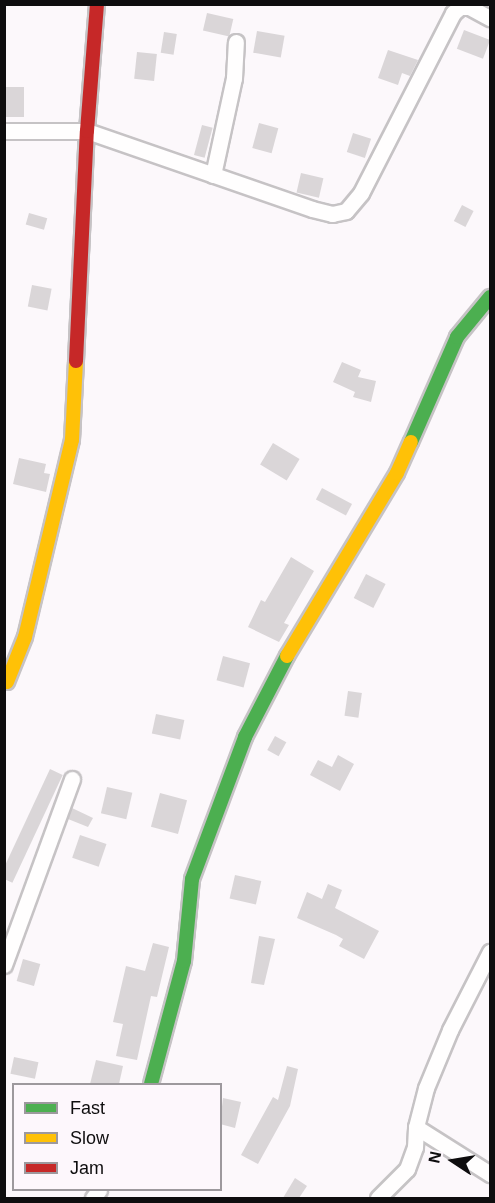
<!DOCTYPE html>
<html>
<head>
<meta charset="utf-8">
<style>
  body { margin:0 }
  #map { position:relative; width:495px; height:1203px; overflow:hidden; background:#fcf8fb; font-family:Helvetica,sans-serif }
  div>[style] { position:absolute }
  [style*='--x'] { left:calc(var(--x)*1px); top:calc(var(--y)*1px); width:calc(var(--w)*1px); rotate:calc(var(--a)*1deg) }
  .building>* { inset:0; background:#dad6d8; transform-origin:0 0 }
  .roads { filter:drop-shadow(2px 0 #c6c3c5) drop-shadow(-2px 0 #c6c3c5) drop-shadow(0 2px #c6c3c5) drop-shadow(0 -2px #c6c3c5) }
  .street>* { height:15px; margin:-7.5px; padding:0 7.5px; transform-origin:7.5px; border-radius:7.5px; background:#fffefe }
  .fast>* { height:14px; margin:-7px; padding:0 7px; transform-origin:7px; border-radius:7px; background:#4caf50 }
  .slow>* { height:14px; margin:-7px; padding:0 7px; transform-origin:7px; border-radius:7px; background:#ffc107 }
  .jam>* { height:14px; margin:-7px; padding:0 7px; transform-origin:7px; border-radius:7px; background:#c62828 }
  span { translate:-50% -50%; white-space:nowrap; text-align:center; line-height:1.15; -webkit-text-stroke:4.5px #fdf7fc; paint-order:stroke }
  .frame { position:absolute; inset:0; border:6px solid #0e0d0e; pointer-events:none }
  .legend { position:absolute; left:12px; top:1083px; width:210px; height:108px; box-sizing:border-box; background:#fdf7fc; border:2px solid #9d999d; margin:0; padding:8px 10px; list-style:none; font-size:18px; color:#0e0d0e }
  .legend li { display:flex; align-items:center; gap:12px; height:30px }
  .legend b { width:30px; border:2px solid #9d999d }
  .north { position:absolute; left:423px; top:1131px; width:60px; height:60px; -webkit-text-stroke:4px #fdf7fc; paint-order:stroke; rotate:282deg; font-size:16px; font-weight:700; line-height:24px; text-align:center; color:#0e0d0e }
  .north::after { content:''; display:block; margin:auto; width:21px; height:27px; background:#0e0d0e; clip-path:polygon(50% 0,100% 100%,50% 72%,0 100%) }
</style>
</head>
<body>
<div id="map">
  <div class="building">
    <i style="left:207px;top:13px;width:27px;height:18px;rotate:13deg"></i>
    <i style="left:464px;top:30px;width:28px;height:20px;rotate:21deg"></i>
    <i style="left:257px;top:31px;width:28px;height:22px;rotate:10deg"></i>
    <i style="left:164px;top:32px;width:13px;height:21px;rotate:9deg"></i>
    <i style="clip-path:polygon(388px 50px,418px 60px,410px 76px,402px 73px,398px 85px,378px 78px)"></i>
    <i style="left:137px;top:52px;width:20px;height:27px;rotate:6deg"></i>
    <i style="left:4px;top:87px;width:20px;height:30px"></i>
    <i style="left:259px;top:123px;width:20px;height:26px;rotate:15deg"></i>
    <i style="left:202px;top:125px;width:11px;height:31px;rotate:15deg"></i>
    <i style="left:353px;top:133px;width:19px;height:20px;rotate:18deg"></i>
    <i style="left:301px;top:173px;width:23px;height:20px;rotate:13deg"></i>
    <i style="left:462px;top:205px;width:13px;height:18px;rotate:27deg"></i>
    <i style="left:29px;top:213px;width:19px;height:12px;rotate:16deg"></i>
    <i style="left:32px;top:285px;width:20px;height:22px;rotate:11deg"></i>
    <i style="clip-path:polygon(342px 362px,361px 370px,358px 377px,376px 381px,371px 402px,353px 397px,355px 392px,333px 382px)"></i>
    <i style="left:273px;top:443px;width:31px;height:25px;rotate:31deg"></i>
    <i style="clip-path:polygon(19px 458px,46px 464px,44px 473px,50px 474px,46px 492px,13px 484px)"></i>
    <i style="left:322px;top:488px;width:34px;height:13px;rotate:28deg"></i>
    <i style="clip-path:polygon(291px 557px,314px 571px,284px 623px,289px 625px,279px 642px,248px 627px,261px 600px,265px 602px)"></i>
    <i style="left:366px;top:574px;width:22px;height:27px;rotate:27deg"></i>
    <i style="left:223px;top:656px;width:28px;height:25px;rotate:15deg"></i>
    <i style="left:348px;top:691px;width:14px;height:25px;rotate:8deg"></i>
    <i style="left:156px;top:714px;width:29px;height:20px;rotate:12deg"></i>
    <i style="left:275px;top:736px;width:13px;height:16px;rotate:29deg"></i>
    <i style="clip-path:polygon(338px 755px,354px 764px,340px 791px,310px 775px,318px 760px,332px 767px)"></i>
    <i style="left:50px;top:769px;width:14px;height:119px;rotate:25deg"></i>
    <i style="left:107px;top:787px;width:26px;height:27px;rotate:13deg"></i>
    <i style="left:160px;top:793px;width:28px;height:35px;rotate:15deg"></i>
    <i style="clip-path:polygon(72px 808px,93px 818px,88px 827px,68px 819px)"></i>
    <i style="left:80px;top:835px;width:28px;height:24px;rotate:19deg"></i>
    <i style="left:235px;top:875px;width:27px;height:24px;rotate:13deg"></i>
    <i style="clip-path:polygon(328px 884px,342px 890px,335px 908px,379px 931px,364px 959px,339px 946px,343px 939px,336px 935px,297px 918px,307px 892px,322px 899px)"></i>
    <i style="clip-path:polygon(259px 936px,275px 939px,264px 985px,251px 983px)"></i>
    <i style="clip-path:polygon(153px 943px,169px 947px,157px 997px,151px 996px,137px 1060px,116px 1056px,123px 1024px,113px 1022px,126px 966px,145px 971px)"></i>
    <i style="left:23px;top:959px;width:18px;height:23px;rotate:16deg"></i>
    <i style="left:14px;top:1057px;width:25px;height:17px;rotate:12deg"></i>
    <i style="clip-path:polygon(96px 1060px,123px 1066px,119px 1084px,90px 1084px)"></i>
    <i style="clip-path:polygon(287px 1066px,298px 1069px,290px 1106px,258px 1164px,241px 1155px,273px 1097px,278px 1100px)"></i>
    <i style="clip-path:polygon(223px 1098px,241px 1102px,235px 1128px,220px 1124px)"></i>
    <i style="clip-path:polygon(295px 1178px,307px 1186px,299px 1198px,283px 1198px)"></i>
  </div>
  <div class="roads">
    <div class="street">
      <i style="--x:4;--y:131;--w:83;--a:0"></i>
      <i style="--x:87;--y:131;--w:238;--a:19.1"></i>
      <i style="--x:312;--y:209;--w:21;--a:14"></i>
      <i style="--x:332;--y:214;--w:14;--a:-12"></i>
      <i style="--x:346;--y:211;--w:23;--a:-50"></i>
      <i style="--x:361;--y:193;--w:202;--a:-62.9"></i>
      <i style="--x:453;--y:13;--w:9;--a:-41"></i>
      <i style="--x:460;--y:7;--w:9;--a:0"></i>
      <i style="--x:469;--y:7;--w:24;--a:28"></i>
      <i style="--x:213;--y:175;--w:99;--a:-77.8"></i>
      <i style="--x:234;--y:78;--w:36;--a:-87"></i>
      <i style="--x:4;--y:965;--w:198;--a:-69.9"></i>
      <i style="--x:416;--y:1127;--w:88;--a:32.4"></i>
      <i style="--x:93;--y:1198;--w:10;--a:-53"></i>
      <i style="--x:378;--y:1198;--w:41;--a:-45"></i>
      <i style="--x:407;--y:1169;--w:23;--a:-70"></i>
      <i style="--x:415;--y:1147;--w:20;--a:-87"></i>
      <i style="--x:416;--y:1127;--w:40;--a:-75.6"></i>
      <i style="--x:426;--y:1088;--w:63;--a:-67.5"></i>
      <i style="--x:450;--y:1030;--w:88;--a:-62.9"></i>
    </div>
    <div class="fast">
      <i style="--x:411;--y:442;--w:115;--a:-66.3"></i>
      <i style="--x:457;--y:337;--w:52;--a:-50.5"></i>
      <i style="--x:151;--y:1084;--w:127;--a:-75"></i>
      <i style="--x:184;--y:961;--w:82;--a:-84.4"></i>
      <i style="--x:192;--y:879;--w:152;--a:-69.5"></i>
      <i style="--x:245;--y:737;--w:91;--a:-62.6"></i>
    </div>
    <div class="slow">
      <i style="--x:287;--y:656;--w:214;--a:-59"></i>
      <i style="--x:397;--y:473;--w:34;--a:-66"></i>
      <i style="--x:7;--y:682;--w:48;--a:-68.2"></i>
      <i style="--x:25;--y:637;--w:203;--a:-76.6"></i>
      <i style="--x:72;--y:440;--w:79;--a:-87.1"></i>
    </div>
    <div class="jam">
      <i style="--x:76;--y:361;--w:230;--a:-87.3"></i>
      <i style="--x:87;--y:131;--w:127;--a:-85.5"></i>
    </div>
  </div>
  <div class="frame"></div>
  <ul class="legend">
  <li><b style="height:8px;background:#4caf50"></b>Fast</li>
  <li><b style="height:8px;background:#ffc107"></b>Slow</li>
  <li><b style="height:8px;background:#c62828"></b>Jam</li>
  </ul>
  <div class="north">N</div>
</div>
</body>
</html>
